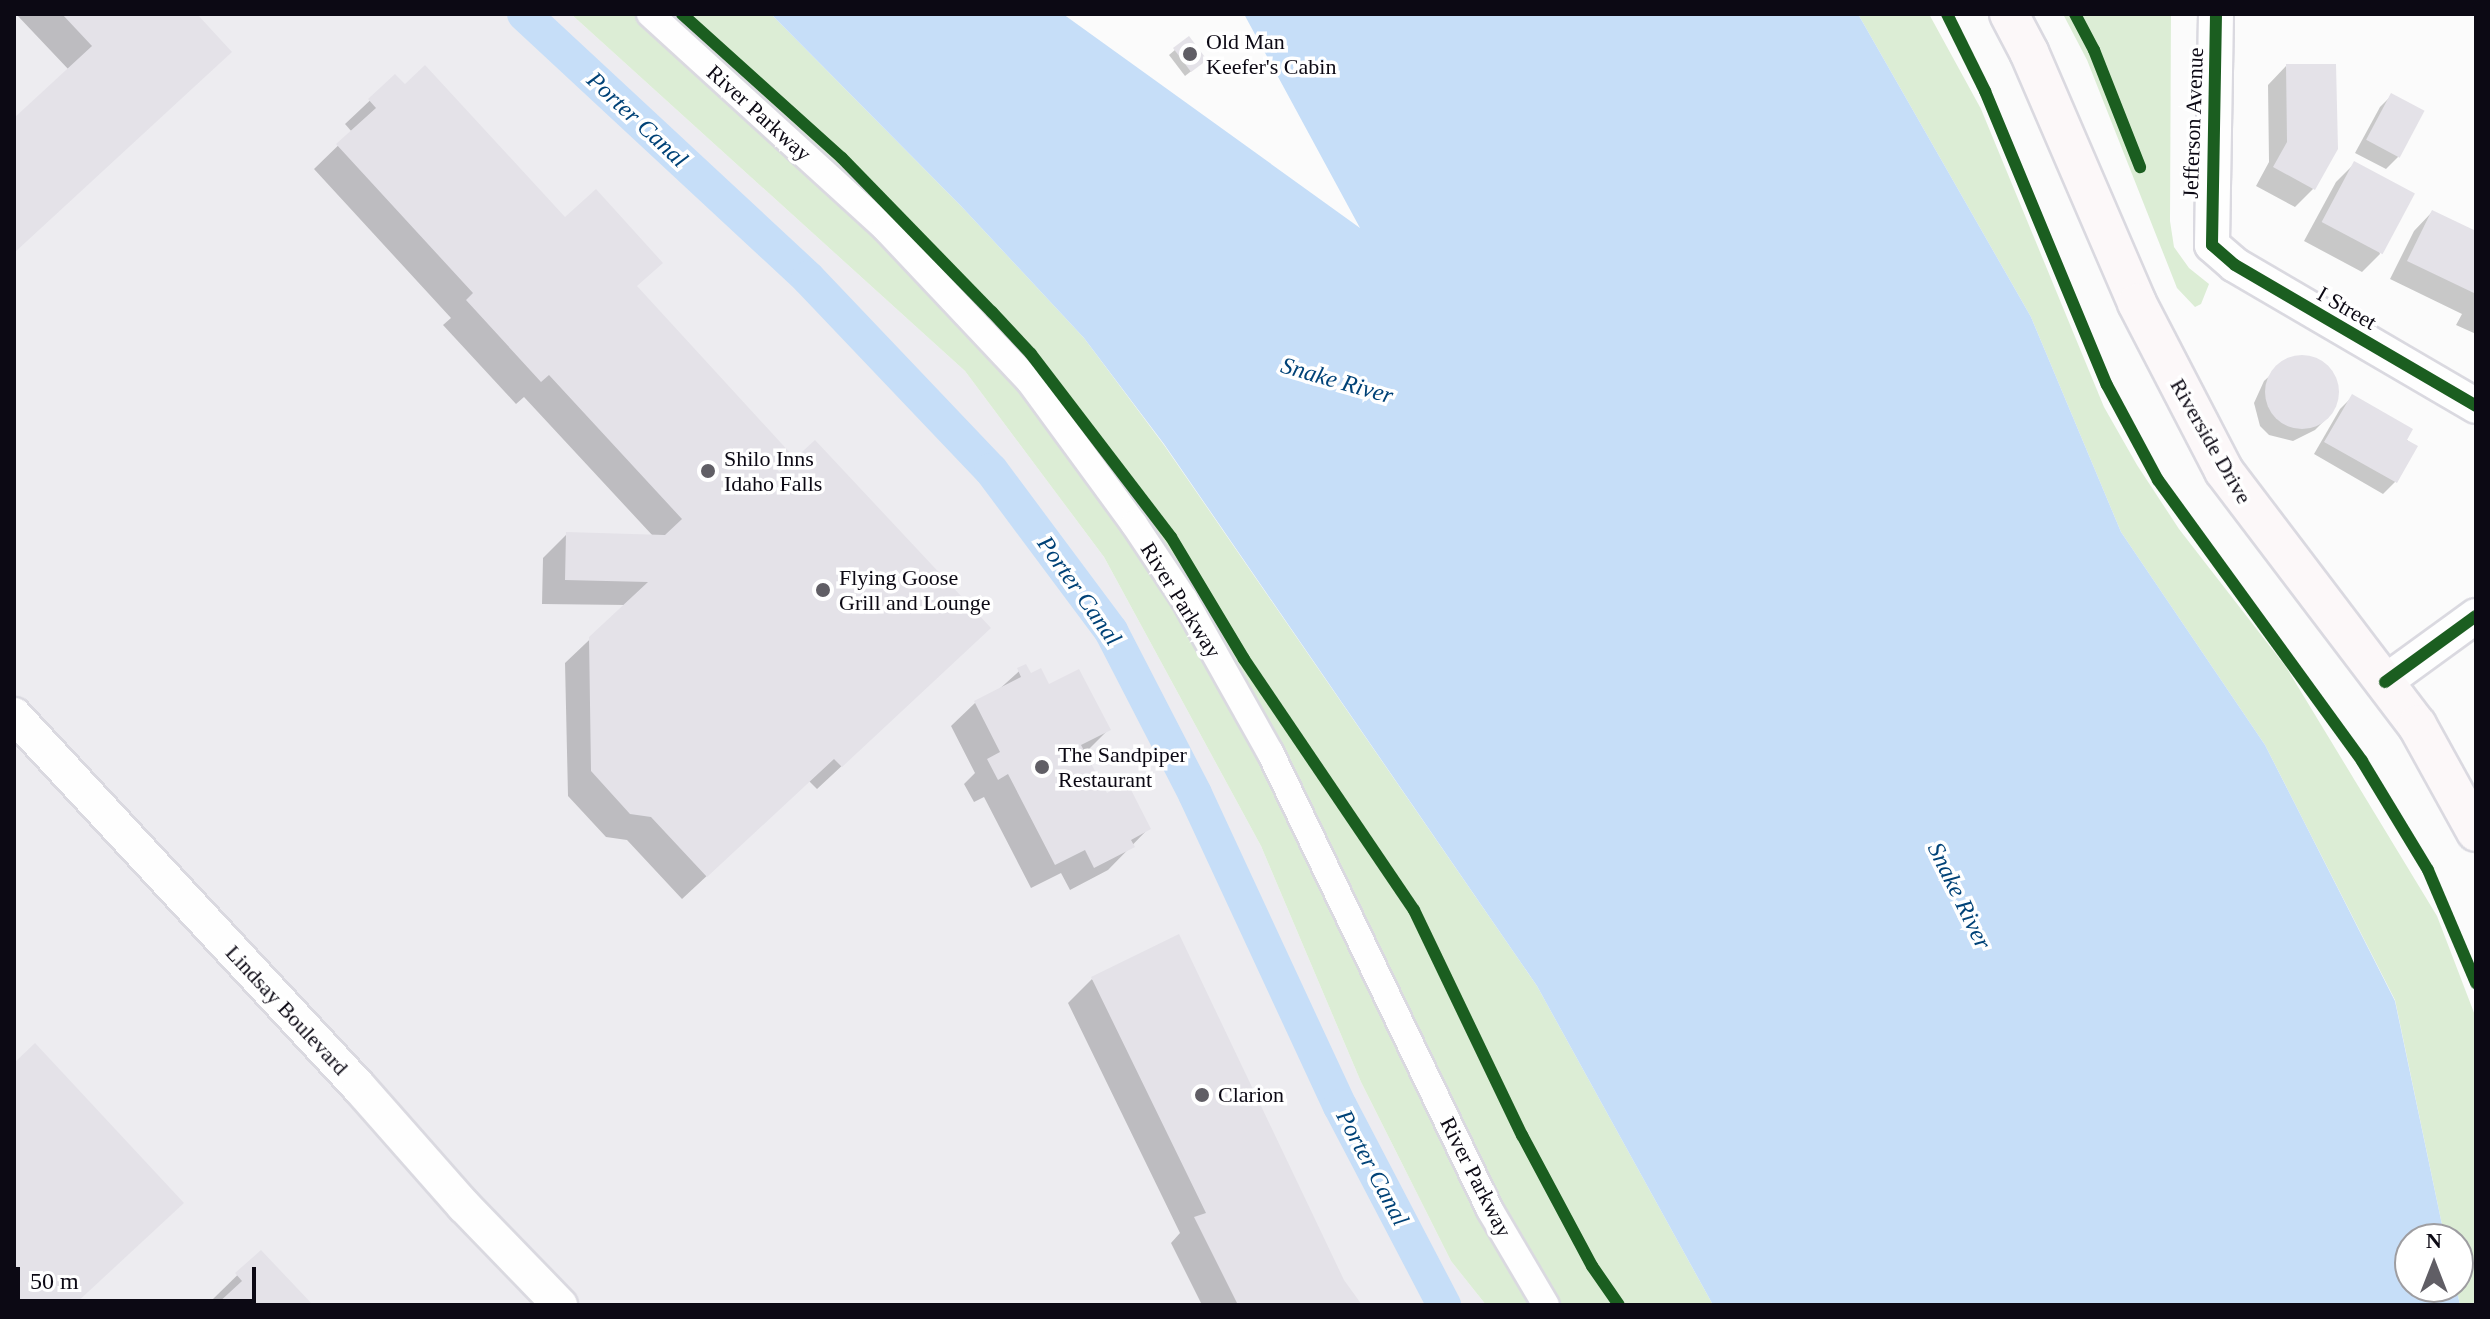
<!DOCTYPE html>
<html>
<head>
<meta charset="utf-8">
<style>
  body { margin:0 }
  #map { position:relative; width:2490px; height:1319px; overflow:hidden; background:#fbfbfb; font-family:"Times New Roman",serif }
  div>[style] { position:absolute }
  [style*='--x'] { left:calc(var(--x)*1px); top:calc(var(--y)*1px); width:calc(var(--w)*1px); rotate:calc(var(--a)*1deg) }
  .built>* { inset:0; background:#edecf0 }
  .green>* { inset:0; background:#dcedd5 }
  .water>* { inset:0; background:#c6def8 }
  .shadow>* { inset:0; background:#0003 }
  .canal>* { height:34px; margin:-17px; padding:0 17px; transform-origin:17px; border-radius:17px; background:#c6def8 }
  .building>* { inset:0; background:#e4e2e8; transform-origin:0 0 }
  .round { border-radius:50% }
  .roads { filter:drop-shadow(2px 0 #dad9e0) drop-shadow(-2px 0 #dad9e0) drop-shadow(0 2px #dad9e0) drop-shadow(0 -2px #dad9e0) }
  .minor>* { height:26px; margin:-13px; padding:0 13px; transform-origin:13px; border-radius:13px; background:#fefefe }
  .tertiary>* { height:34px; margin:-17px; padding:0 17px; transform-origin:17px; border-radius:17px; background:#fefefe }
  .secondary>* { height:38px; margin:-19px; padding:0 19px; transform-origin:19px; border-radius:19px; background:#fcf8f9 }
  .cycleway>* { height:12px; margin:-6px; padding:0 6px; transform-origin:6px; border-radius:6px; background:#1b5e20 }
  .dots>* { width:22px; height:22px; translate:-50% -50%; box-sizing:border-box; border:4px solid #fff; border-radius:50% }
  span { translate:-50% -50%; white-space:nowrap; text-align:center; line-height:1.15; -webkit-text-stroke:7px #fff; paint-order:stroke }
  .poi-label { font-size:22px; color:#0c0914 }
  .left { translate:0 -50%; text-align:left }
  .street-label { font-size:22px; color:#0c0914 }
  .water-label { font-size:24px; color:#004277; font-style:italic }
  .frame { position:absolute; inset:0; border:16px solid #0c0914; pointer-events:none }
  .north { position:absolute; left:2394px; top:1223px; width:80px; height:80px; box-sizing:border-box; background:#fff; border:2px solid #9e9da1; border-radius:50%; rotate:0deg; font-size:22px; font-weight:700; line-height:32px; text-align:center; color:#0c0914 }
  .north::after { content:''; display:block; margin:auto; width:28px; height:36px; background:#605e65; clip-path:polygon(50% 0,100% 100%,50% 72%,0 100%) }
  .scale { position:absolute; left:16px; top:1267px; width:240px; height:36px; box-sizing:border-box; border:4px solid #0c0914; border-top:0; padding-left:10px; font-size:24px; line-height:28px; white-space:nowrap; color:#0c0914; -webkit-text-stroke:6px #fff; paint-order:stroke }
</style>
</head>
<body>
<div id="map">
  <div class="built">
    <i style="clip-path:polygon(14px 14px,571px 14px,965px 371px,1104px 557px,1261px 846px,1361px 1082px,1451px 1261px,1486px 1305px,14px 1305px)"></i>
  </div>
  <div class="green">
    <i style="clip-path:polygon(571px 14px,771px 14px,961px 206px,1084px 338px,1164px 445px,1537px 986px,1713px 1305px,1486px 1305px,1451px 1261px,1361px 1082px,1261px 846px,1104px 557px,965px 371px)"></i>
    <i style="clip-path:polygon(1858px 14px,1929px 14px,1981px 109px,2104px 407px,2137px 465px,2179px 529px,2286px 667px,2437px 916px,2476px 1018px,2476px 1305px,2460px 1305px,2456px 1287px,2458px 1239px,2445px 1239px,2395px 1000px,2265px 745px,2121px 532px,2031px 317px)"></i>
    <i style="clip-path:polygon(2063px 14px,2171px 14px,2170px 221px,2174px 247px,2189px 268px,2209px 284px,2201px 304px,2195px 307px,2177px 288px,2087px 60px)"></i>
  </div>
  <div class="water">
    <i style="clip-path:polygon(771px 14px,1063px 14px,1360px 228px,1244px 14px,1858px 14px,2031px 317px,2121px 532px,2265px 745px,2395px 1001px,2445px 1239px,2410px 1239px,2410px 1287px,2456px 1287px,2460px 1305px,1713px 1305px,1537px 986px,1164px 444px,1084px 338px,961px 206px)"></i>
  </div>
  <div class="shadow">
    <i style="clip-path:polygon(16px 14px,194px 14px,14px 252px,14px 121px,69px 70px)"></i>
    <i style="clip-path:polygon(1189px 38px,1199px 65px,1185px 76px,1169px 55px)"></i>
    <i style="clip-path:polygon(2286px 66px,2313px 189px,2295px 207px,2256px 186px,2269px 162px,2268px 85px)"></i>
    <i style="clip-path:polygon(395px 77px,565px 220px,636px 287px,774px 470px,964px 652px,817px 789px,809px 781px,682px 899px,627px 840px,606px 837px,568px 796px,565px 663px,626px 605px,542px 604px,543px 558px,567px 534px,653px 536px,524px 397px,516px 404px,443px 325px,451px 318px,314px 169px,352px 132px,345px 124px)"></i>
    <i style="clip-path:polygon(2392px 95px,2422px 112px,2398px 157px,2386px 169px,2355px 153px,2380px 107px)"></i>
    <i style="clip-path:polygon(2354px 164px,2380px 254px,2362px 272px,2304px 241px,2336px 182px)"></i>
    <i style="clip-path:polygon(2432px 212px,2476px 233px,2476px 334px,2456px 325px,2462px 314px,2390px 279px,2414px 231px)"></i>
    <i style="clip-path:polygon(2307px 357px,2327px 367px,2338px 386px,2338px 397px,2328px 417px,2315px 430px,2293px 441px,2269px 435px,2260px 426px,2254px 403px,2264px 381px,2286px 361px)"></i>
    <i style="clip-path:polygon(2352px 397px,2416px 447px,2395px 482px,2383px 494px,2314px 454px,2340px 409px)"></i>
    <i style="clip-path:polygon(1025px 666px,1030px 675px,1108px 730px,1084px 754px,1106px 796px,1149px 828px,1108px 870px,1070px 890px,1061px 873px,1031px 888px,984px 797px,974px 802px,964px 784px,975px 773px,951px 726px,975px 703px,996px 692px)"></i>
    <i style="clip-path:polygon(1092px 979px,1342px 1281px,1360px 1305px,1202px 1305px,1171px 1243px,1180px 1233px,1068px 1003px)"></i>
    <i style="clip-path:polygon(261px 1252px,310px 1305px,219px 1305px,213px 1299px)"></i>
  </div>
  <div class="canal">
    <i style="--x:524;--y:14;--w:388;--a:42.9"></i>
    <i style="--x:808;--y:278;--w:265;--a:46.4"></i>
    <i style="--x:991;--y:470;--w:201;--a:53.3"></i>
    <i style="--x:1111;--y:631;--w:183;--a:62.7"></i>
    <i style="--x:1195;--y:794;--w:344;--a:65.1"></i>
    <i style="--x:1340;--y:1106;--w:225;--a:62.4"></i>
  </div>
  <div class="building">
    <i style="clip-path:polygon(62px 14px,197px 14px,232px 52px,14px 253px,14px 118px,92px 46px)"></i>
    <i style="left:1189px;top:36px;width:30px;height:20px;rotate:53deg"></i>
    <i style="clip-path:polygon(2286px 64px,2336px 64px,2338px 149px,2315px 190px,2273px 167px,2287px 142px)"></i>
    <i style="clip-path:polygon(425px 65px,565px 217px,596px 189px,663px 263px,637px 286px,792px 455px,776px 469px,780px 472px,815px 440px,991px 628px,842px 767px,834px 759px,707px 877px,651px 817px,630px 814px,591px 771px,589px 637px,648px 582px,565px 580px,566px 532px,665px 535px,682px 519px,549px 375px,541px 382px,466px 300px,473px 293px,336px 144px,376px 108px,368px 99px,395px 74px,405px 84px)"></i>
    <i style="left:2391px;top:93px;width:38px;height:53px;rotate:28deg"></i>
    <i style="left:2354px;top:161px;width:69px;height:69px;rotate:28deg"></i>
    <i style="clip-path:polygon(2432px 210px,2476px 231px,2476px 294px,2407px 261px)"></i>
    <i class="round" style="left:2265px;top:355px;width:74px;height:74px"></i>
    <i style="clip-path:polygon(2352px 394px,2413px 429px,2407px 440px,2418px 446px,2397px 483px,2324px 442px)"></i>
    <i style="clip-path:polygon(1026px 664px,1031px 673px,1041px 668px,1049px 684px,1079px 669px,1111px 730px,1081px 745px,1107px 793px,1127px 782px,1151px 829px,1131px 840px,1135px 847px,1094px 868px,1085px 850px,1055px 865px,1008px 774px,998px 780px,987px 759px,1000px 752px,974px 701px,1021px 677px,1017px 668px)"></i>
    <i style="clip-path:polygon(1179px 934px,1344px 1280px,1362px 1305px,1238px 1305px,1194px 1217px,1206px 1213px,1091px 977px)"></i>
    <i style="clip-path:polygon(35px 1043px,184px 1203px,74px 1305px,14px 1305px,14px 1063px)"></i>
    <i style="clip-path:polygon(261px 1250px,313px 1305px,216px 1305px,242px 1281px,235px 1273px)"></i>
  </div>
  <div class="roads">
    <div class="minor">
      <i style="--x:650;--y:14;--w:318;--a:42.3"></i>
      <i style="--x:885;--y:228;--w:212;--a:46.7"></i>
      <i style="--x:1030;--y:382;--w:176;--a:53.8"></i>
      <i style="--x:1134;--y:524;--w:90;--a:56.3"></i>
      <i style="--x:1184;--y:599;--w:176;--a:60.7"></i>
      <i style="--x:1270;--y:752;--w:508;--a:64.34"></i>
      <i style="--x:1490;--y:1210;--w:110;--a:59.5"></i>
    </div>
    <div class="tertiary">
      <i style="--x:2216;--y:14;--w:231;--a:91"></i>
      <i style="--x:2212;--y:245;--w:30;--a:41"></i>
      <i style="--x:2235;--y:265;--w:279;--a:30.3"></i>
      <i style="--x:2385;--y:682;--w:112;--a:-36"></i>
      <i style="--x:14;--y:715;--w:507;--a:47.16"></i>
      <i style="--x:359;--y:1087;--w:159;--a:48.6"></i>
      <i style="--x:464;--y:1206;--w:138;--a:45.9"></i>
    </div>
    <div class="secondary">
      <i style="--x:2009;--y:14;--w:43;--a:62.2"></i>
      <i style="--x:2029;--y:52;--w:273;--a:66.7"></i>
      <i style="--x:2137;--y:303;--w:189;--a:62.6"></i>
      <i style="--x:2224;--y:471;--w:319;--a:52.8"></i>
      <i style="--x:2417;--y:725;--w:122;--a:61.1"></i>
    </div>
  </div>
  <div class="cycleway">
    <i style="--x:682;--y:14;--w:215;--a:42"></i>
    <i style="--x:842;--y:158;--w:215;--a:45.8"></i>
    <i style="--x:992;--y:312;--w:57;--a:47.1"></i>
    <i style="--x:1031;--y:354;--w:230;--a:52.6"></i>
    <i style="--x:1171;--y:537;--w:142;--a:59.1"></i>
    <i style="--x:1244;--y:659;--w:303;--a:55.9"></i>
    <i style="--x:1414;--y:910;--w:250;--a:64.4"></i>
    <i style="--x:1522;--y:1135;--w:149;--a:61.9"></i>
    <i style="--x:1592;--y:1266;--w:47;--a:55.3"></i>
    <i style="--x:1947;--y:14;--w:86;--a:63.7"></i>
    <i style="--x:1985;--y:91;--w:318;--a:67.5"></i>
    <i style="--x:2107;--y:385;--w:108;--a:61.8"></i>
    <i style="--x:2158;--y:480;--w:347;--a:54"></i>
    <i style="--x:2362;--y:761;--w:127;--a:58.8"></i>
    <i style="--x:2428;--y:870;--w:123;--a:67"></i>
    <i style="--x:2075;--y:14;--w:41;--a:62.2"></i>
    <i style="--x:2094;--y:50;--w:126;--a:68.5"></i>
    <i style="--x:2216;--y:14;--w:231;--a:91"></i>
    <i style="--x:2212;--y:245;--w:30;--a:41"></i>
    <i style="--x:2235;--y:265;--w:279;--a:30.3"></i>
    <i style="--x:2385;--y:682;--w:112;--a:-36"></i>
  </div>
  <div class="dots">
    <i style="left:1190px;top:54px;background:#605e65"></i>
    <i style="left:708px;top:471px;background:#605e65"></i>
    <i style="left:823px;top:590px;background:#605e65"></i>
    <i style="left:1042px;top:767px;background:#605e65"></i>
    <i style="left:1202px;top:1095px;background:#605e65"></i>
  </div>
  <div class="poi-label">
    <span class="left" style="left:1206px;top:54px">Old Man<br>Keefer's Cabin</span>
    <span class="left" style="left:724px;top:471px">Shilo Inns<br>Idaho Falls</span>
    <span class="left" style="left:839px;top:590px">Flying Goose<br>Grill and Lounge</span>
    <span class="left" style="left:1058px;top:767px">The Sandpiper<br>Restaurant</span>
    <span class="left" style="left:1218px;top:1095px">Clarion</span>
  </div>
  <div class="street-label">
    <span style="left:759px;top:113px;rotate:42deg">River Parkway</span>
    <span style="left:2193px;top:123px;rotate:-88deg">Jefferson Avenue</span>
    <span style="left:2347px;top:308px;rotate:30deg">I Street</span>
    <span style="left:2211px;top:441px;rotate:60deg">Riverside Drive</span>
    <span style="left:1181px;top:600px;rotate:58deg">River Parkway</span>
    <span style="left:287px;top:1010px;rotate:47deg">Lindsay Boulevard</span>
    <span style="left:1476px;top:1177px;rotate:63deg">River Parkway</span>
  </div>
  <div class="water-label">
    <span style="left:637px;top:120px;rotate:43deg">Porter Canal</span>
    <span style="left:1337px;top:381px;rotate:16deg">Snake River</span>
    <span style="left:1079px;top:591px;rotate:55deg">Porter Canal</span>
    <span style="left:1959px;top:896px;rotate:64deg">Snake River</span>
    <span style="left:1372px;top:1168px;rotate:62deg">Porter Canal</span>
  </div>
  <div class="frame"></div>
  <div class="north">N</div>
  <div class="scale">50 m</div>
</div>
</body>
</html>
